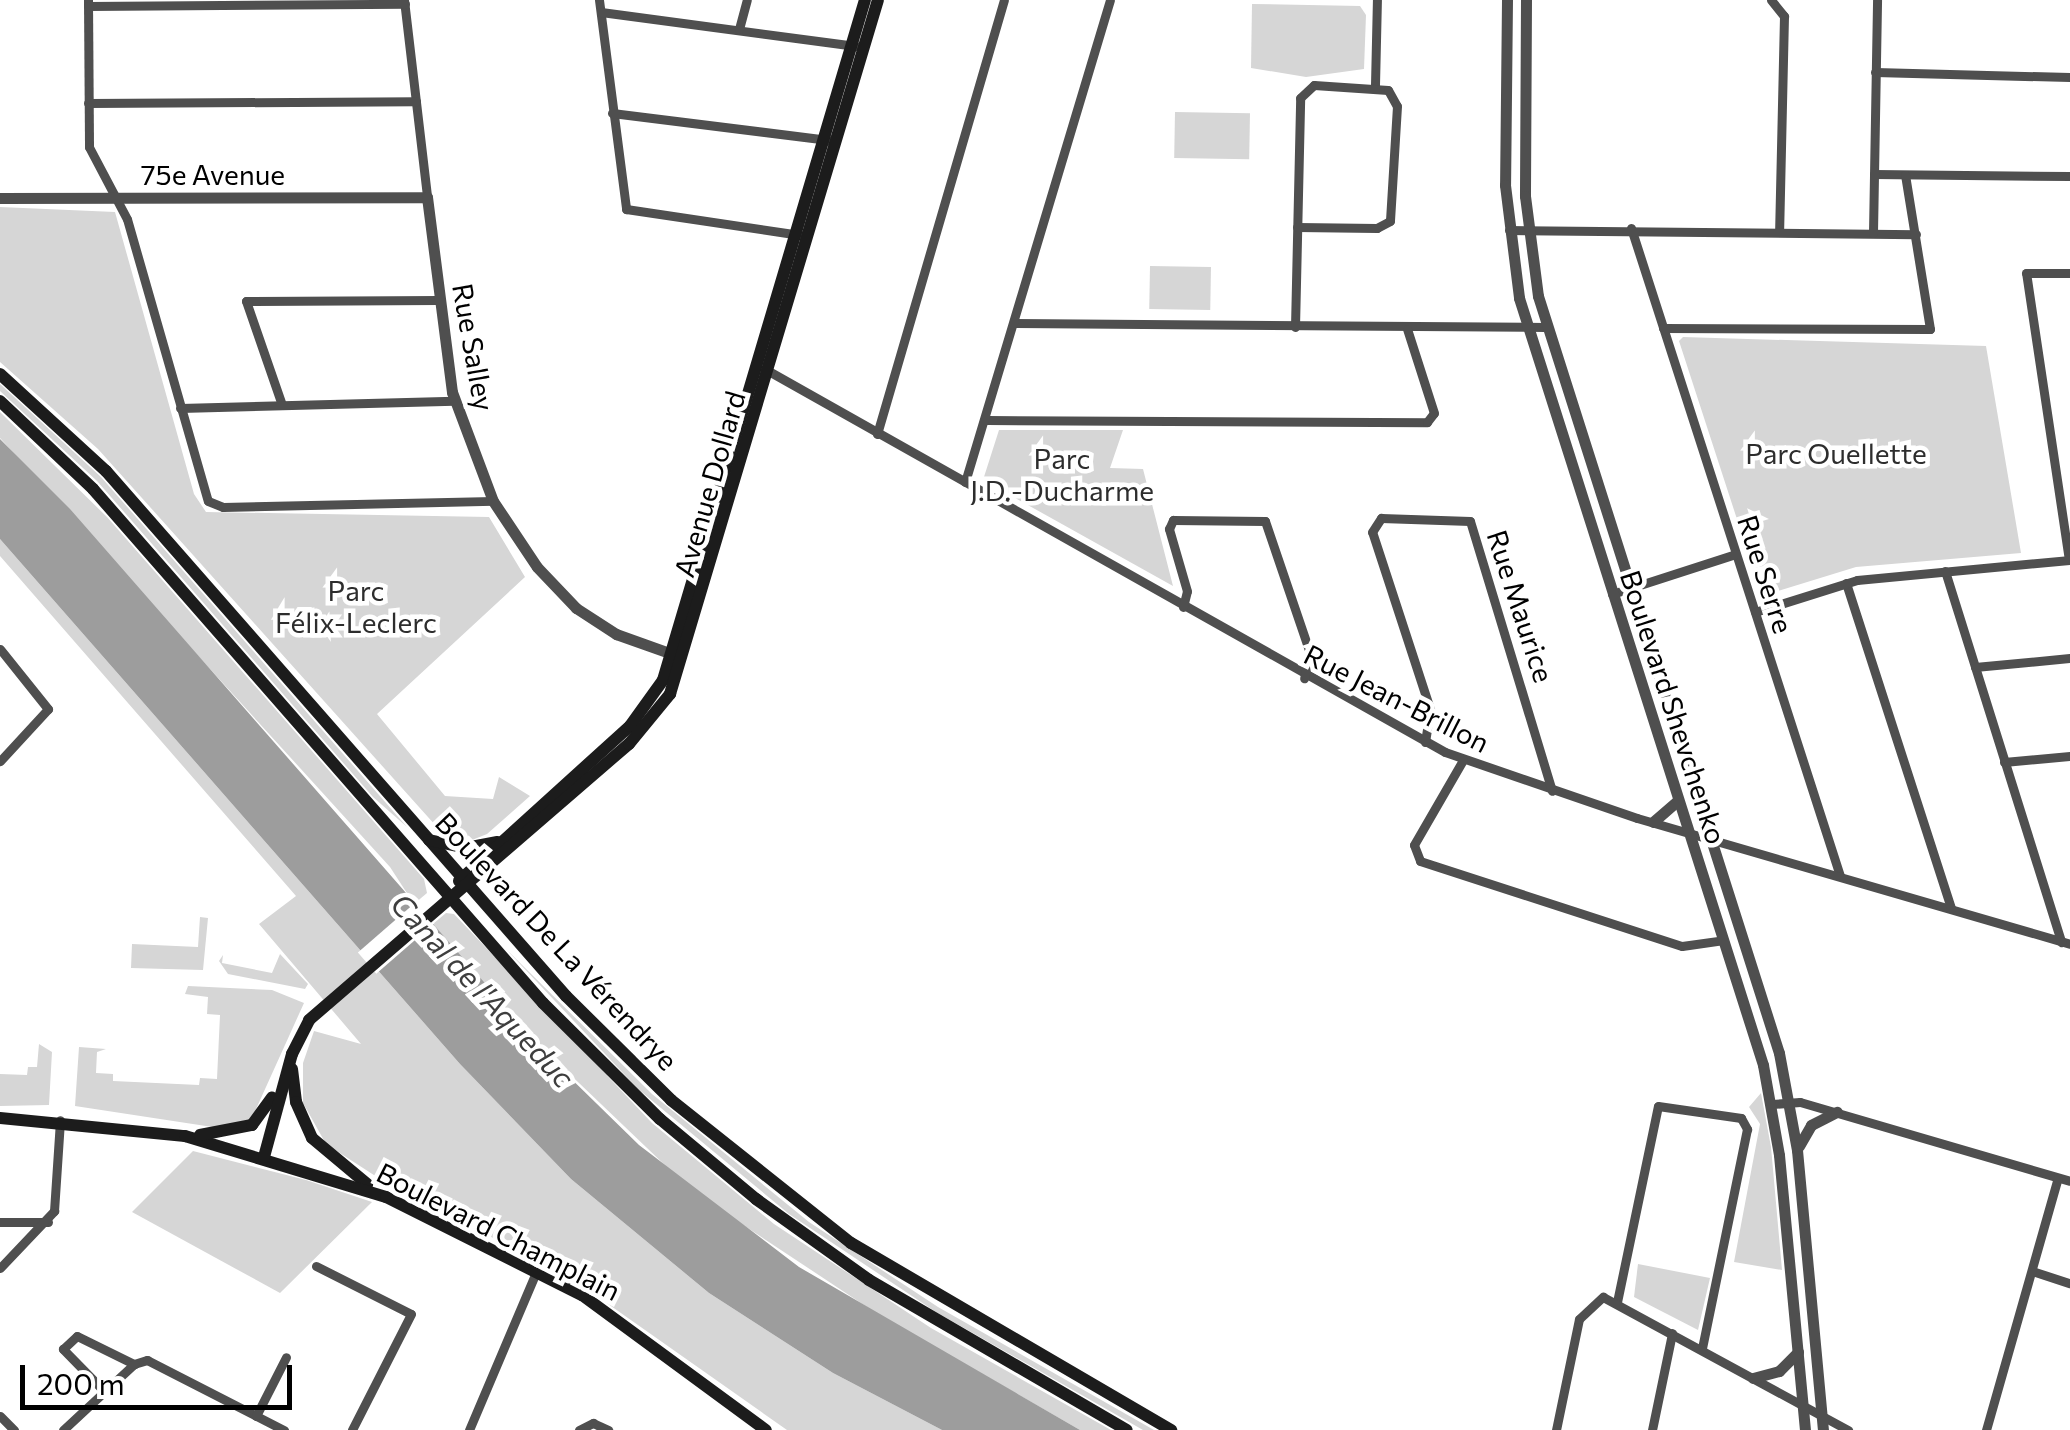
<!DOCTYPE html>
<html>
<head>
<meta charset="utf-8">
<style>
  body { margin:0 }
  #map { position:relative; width:2070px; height:1430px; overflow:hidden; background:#fff; font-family:Commissioner,sans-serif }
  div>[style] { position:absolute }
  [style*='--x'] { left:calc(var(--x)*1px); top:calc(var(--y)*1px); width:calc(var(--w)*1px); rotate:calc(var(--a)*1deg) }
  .green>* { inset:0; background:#d6d6d6; transform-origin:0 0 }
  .water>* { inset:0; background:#9d9d9d }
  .pier>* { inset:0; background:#fff; transform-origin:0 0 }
  .minor>* { height:9px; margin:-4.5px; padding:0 4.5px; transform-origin:4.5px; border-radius:4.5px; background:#4f4f4f }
  .tertiary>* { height:11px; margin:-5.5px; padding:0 5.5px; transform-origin:5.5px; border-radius:5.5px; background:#4f4f4f }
  .secondary>* { height:12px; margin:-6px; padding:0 6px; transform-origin:6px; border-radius:6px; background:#1c1c1c }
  span { translate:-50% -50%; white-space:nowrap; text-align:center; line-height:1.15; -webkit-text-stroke:9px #fff; paint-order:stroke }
  .street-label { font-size:28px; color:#000 }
  .park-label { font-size:28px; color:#2d2d2d }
  .water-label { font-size:30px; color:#3e3e3e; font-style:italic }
  .scale { position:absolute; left:20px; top:1365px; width:272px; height:45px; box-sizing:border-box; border:5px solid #000; border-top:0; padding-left:12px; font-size:30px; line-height:35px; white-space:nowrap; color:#000; -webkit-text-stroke:8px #fff; paint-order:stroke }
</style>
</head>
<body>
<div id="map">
  <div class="green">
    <i style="clip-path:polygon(1252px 4px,1360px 6px,1366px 15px,1364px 69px,1306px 77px,1251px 68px)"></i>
    <i style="left:1175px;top:112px;width:75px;height:46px;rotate:1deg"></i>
    <i style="clip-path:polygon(0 207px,115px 212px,194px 494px,206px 512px,489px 517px,525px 577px,377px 714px,445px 796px,493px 799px,499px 777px,530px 796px,487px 834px,467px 842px,445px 836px,98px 449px,0 362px)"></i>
    <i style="left:1150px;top:266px;width:61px;height:43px;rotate:1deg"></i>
    <i style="clip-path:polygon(1683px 337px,1986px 346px,2021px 553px,1856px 567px,1762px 596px,1679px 341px)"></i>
    <i style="clip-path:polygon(0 384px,101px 477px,407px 827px,373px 797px,97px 481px,0 391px)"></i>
    <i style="clip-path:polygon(0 412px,107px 517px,424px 879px,427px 893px,414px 904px,390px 867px,0 438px)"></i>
    <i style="clip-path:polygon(999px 430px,1123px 430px,1110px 468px,1143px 469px,1173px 586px,983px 480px)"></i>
    <i style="clip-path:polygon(0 539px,460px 1064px,571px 1179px,709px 1293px,833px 1373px,942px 1430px,787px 1430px,574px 1280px,576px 1275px,547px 1266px,380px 1179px,326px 1144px,303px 1103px,303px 1063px,314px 1031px,361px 1044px,259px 924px,296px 896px,0 556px)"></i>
    <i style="clip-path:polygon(446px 913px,454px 914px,652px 1123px,774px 1224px,931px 1328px,1111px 1430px,1080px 1430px,876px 1313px,692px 1191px,534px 1040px,433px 924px)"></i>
    <i style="clip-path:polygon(200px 917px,208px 918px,203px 970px,131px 968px,132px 944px,198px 947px)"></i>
    <i style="clip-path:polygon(505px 948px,652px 1094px,809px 1222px,938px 1307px,1154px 1430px,1143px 1430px,936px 1312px,789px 1214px,638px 1089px)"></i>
    <i style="clip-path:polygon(280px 954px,308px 984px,305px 989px,228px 974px,219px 961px,223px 955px,222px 963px,272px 973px)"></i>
    <i style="clip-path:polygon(188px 986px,272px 990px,304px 1003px,251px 1120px,219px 1128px,75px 1106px,79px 1047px,106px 1049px,97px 1052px,96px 1073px,113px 1074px,113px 1081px,199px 1085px,200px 1078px,217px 1079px,220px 1015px,207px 1014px,208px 997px,185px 994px)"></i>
    <i style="clip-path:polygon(39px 1044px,52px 1052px,49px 1105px,0 1106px,0 1074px,27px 1075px,28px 1067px,37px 1067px)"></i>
    <i style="clip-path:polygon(1761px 1093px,1771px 1147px,1782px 1270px,1734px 1262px,1760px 1124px,1749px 1107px)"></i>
    <i style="clip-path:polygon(193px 1151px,306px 1180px,372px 1202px,280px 1293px,132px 1212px)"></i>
    <i style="clip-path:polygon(1638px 1264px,1710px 1278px,1698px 1330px,1634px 1297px)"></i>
  </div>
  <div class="water">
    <i style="clip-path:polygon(0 439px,70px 509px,554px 1062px,639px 1145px,799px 1267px,1080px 1430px,942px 1430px,833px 1373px,709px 1293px,571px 1179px,460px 1064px,0 539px)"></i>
  </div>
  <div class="pier">
    <i style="left:416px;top:902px;width:28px;height:77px;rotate:49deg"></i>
  </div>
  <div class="minor">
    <i style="--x:88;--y:0;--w:147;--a:89.6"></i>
    <i style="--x:89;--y:147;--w:81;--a:62.2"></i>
    <i style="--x:127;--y:219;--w:293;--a:74"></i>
    <i style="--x:208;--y:501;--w:16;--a:22"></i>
    <i style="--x:223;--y:507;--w:270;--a:-1.3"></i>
    <i style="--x:404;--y:0;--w:198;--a:83.3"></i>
    <i style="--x:599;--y:0;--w:211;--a:82.6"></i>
    <i style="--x:626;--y:209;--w:176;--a:8.5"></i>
    <i style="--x:1771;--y:0;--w:21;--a:51"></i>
    <i style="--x:1784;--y:16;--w:216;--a:91.3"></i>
    <i style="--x:88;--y:6;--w:317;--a:-0.4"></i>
    <i style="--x:601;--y:12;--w:257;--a:7.6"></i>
    <i style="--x:739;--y:29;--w:30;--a:-75"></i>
    <i style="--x:1875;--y:72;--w:195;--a:1.5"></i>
    <i style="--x:1375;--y:85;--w:85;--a:-88.7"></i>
    <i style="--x:88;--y:103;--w:328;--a:-0.3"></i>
    <i style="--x:612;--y:113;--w:218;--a:7.1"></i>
    <i style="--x:1874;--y:174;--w:196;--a:0.6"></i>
    <i style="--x:1631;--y:228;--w:681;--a:72.12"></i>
    <i style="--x:1509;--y:230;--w:407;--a:0.6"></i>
    <i style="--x:1873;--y:233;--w:233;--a:-89"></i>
    <i style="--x:1015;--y:323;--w:530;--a:0.43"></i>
    <i style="--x:1295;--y:327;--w:229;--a:-88.7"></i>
    <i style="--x:1300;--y:98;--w:19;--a:-43"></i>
    <i style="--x:1314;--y:85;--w:74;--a:3.9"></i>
    <i style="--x:1388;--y:90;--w:18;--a:61"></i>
    <i style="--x:1397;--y:106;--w:115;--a:93.5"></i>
    <i style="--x:1390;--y:221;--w:15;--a:152"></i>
    <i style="--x:1377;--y:228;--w:80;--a:-179.3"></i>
    <i style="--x:1663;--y:328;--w:267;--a:0.2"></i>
    <i style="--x:1930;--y:329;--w:156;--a:-99.2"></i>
    <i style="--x:765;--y:369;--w:780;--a:29.39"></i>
    <i style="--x:1445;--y:752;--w:203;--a:19"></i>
    <i style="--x:1637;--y:818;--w:451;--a:16.2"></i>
    <i style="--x:282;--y:405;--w:110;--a:-109.1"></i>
    <i style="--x:246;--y:301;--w:193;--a:-0.3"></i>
    <i style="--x:180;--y:408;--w:274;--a:-1.5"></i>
    <i style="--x:987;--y:420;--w:440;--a:0.3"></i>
    <i style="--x:1427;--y:422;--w:11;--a:-52"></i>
    <i style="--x:1434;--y:413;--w:88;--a:-107.8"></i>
    <i style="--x:877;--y:434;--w:452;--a:-73.7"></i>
    <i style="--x:965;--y:482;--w:503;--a:-73.26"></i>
    <i style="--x:2069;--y:560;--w:290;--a:-98.5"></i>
    <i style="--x:2026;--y:273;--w:44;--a:0"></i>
    <i style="--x:1945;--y:571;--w:389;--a:72.6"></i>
    <i style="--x:1846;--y:583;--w:342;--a:72.1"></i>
    <i style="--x:1612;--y:594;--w:130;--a:-17.9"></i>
    <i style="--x:1183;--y:607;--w:16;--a:-76"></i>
    <i style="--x:1187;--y:591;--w:65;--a:-106.2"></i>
    <i style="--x:1169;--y:529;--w:10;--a:-66"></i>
    <i style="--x:1173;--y:520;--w:92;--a:0.6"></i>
    <i style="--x:1265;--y:521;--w:139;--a:71.2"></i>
    <i style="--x:1310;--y:653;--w:26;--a:103"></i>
    <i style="--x:1755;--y:612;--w:107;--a:-17.4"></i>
    <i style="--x:1857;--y:580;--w:214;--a:-5.4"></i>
    <i style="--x:0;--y:649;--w:77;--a:51.3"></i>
    <i style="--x:48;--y:709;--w:71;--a:132.7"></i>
    <i style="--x:1975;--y:667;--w:95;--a:-5.4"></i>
    <i style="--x:1425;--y:742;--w:33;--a:-81"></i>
    <i style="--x:1430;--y:709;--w:186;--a:-108.1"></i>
    <i style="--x:1372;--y:532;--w:17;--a:-57"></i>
    <i style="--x:1381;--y:518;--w:89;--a:1.9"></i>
    <i style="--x:1470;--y:521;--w:282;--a:73.1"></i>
    <i style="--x:1463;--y:760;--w:98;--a:120"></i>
    <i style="--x:1414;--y:845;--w:17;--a:69"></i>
    <i style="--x:1420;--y:861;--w:275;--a:18"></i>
    <i style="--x:1682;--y:946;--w:42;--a:-8.1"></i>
    <i style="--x:2004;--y:762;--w:66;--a:-5.2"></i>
    <i style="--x:1772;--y:1104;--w:28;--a:-4"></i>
    <i style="--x:1800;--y:1102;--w:281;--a:16.3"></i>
    <i style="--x:0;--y:1222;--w:48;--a:0"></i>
    <i style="--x:316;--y:1266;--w:106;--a:26.8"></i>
    <i style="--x:411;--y:1314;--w:130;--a:117"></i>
    <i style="--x:0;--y:1268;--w:79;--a:-46.5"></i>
    <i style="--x:54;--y:1211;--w:91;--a:-86.2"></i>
    <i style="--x:2032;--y:1271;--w:40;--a:18"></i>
    <i style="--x:1617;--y:1302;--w:200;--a:-78.2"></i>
    <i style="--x:1658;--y:1106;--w:84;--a:8.2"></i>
    <i style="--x:1741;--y:1118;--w:13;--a:61"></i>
    <i style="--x:1747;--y:1129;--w:225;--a:101.6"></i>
    <i style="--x:134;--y:1364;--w:14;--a:-17"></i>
    <i style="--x:147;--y:1360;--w:154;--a:27.1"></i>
    <i style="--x:104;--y:1391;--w:59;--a:-134.3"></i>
    <i style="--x:63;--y:1349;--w:19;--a:-43"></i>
    <i style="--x:77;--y:1336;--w:64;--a:26.2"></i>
    <i style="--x:0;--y:1416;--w:20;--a:45"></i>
    <i style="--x:256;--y:1416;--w:66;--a:-63"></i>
    <i style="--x:63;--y:1430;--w:97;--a:-42.9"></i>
    <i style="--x:469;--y:1430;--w:172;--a:-67"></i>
    <i style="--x:579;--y:1430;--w:16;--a:-27"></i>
    <i style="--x:593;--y:1423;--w:17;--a:25"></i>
    <i style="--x:1556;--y:1430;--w:113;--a:-78.3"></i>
    <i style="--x:1579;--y:1319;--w:33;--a:-43"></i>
    <i style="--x:1603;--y:1297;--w:279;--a:28.5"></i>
    <i style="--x:1652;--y:1430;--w:99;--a:-78.3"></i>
    <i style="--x:1986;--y:1430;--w:262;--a:-74.1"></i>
  </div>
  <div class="tertiary">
    <i style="--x:1507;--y:0;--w:185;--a:90.6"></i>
    <i style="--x:1505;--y:185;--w:114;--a:82.9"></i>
    <i style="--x:1519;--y:298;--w:805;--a:72.35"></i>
    <i style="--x:1763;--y:1065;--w:91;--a:79.9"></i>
    <i style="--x:1779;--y:1155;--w:276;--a:84.6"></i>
    <i style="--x:1526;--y:0;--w:196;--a:90.3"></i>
    <i style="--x:1525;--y:196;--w:101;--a:82.6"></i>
    <i style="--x:1538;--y:296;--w:794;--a:72.34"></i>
    <i style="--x:1779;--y:1053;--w:99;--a:79.5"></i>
    <i style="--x:1797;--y:1150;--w:281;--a:84.7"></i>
    <i style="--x:0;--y:198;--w:427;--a:-0.1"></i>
    <i style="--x:427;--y:197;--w:197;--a:82.7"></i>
    <i style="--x:452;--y:392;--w:116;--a:69.4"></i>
    <i style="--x:493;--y:501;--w:79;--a:56.3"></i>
    <i style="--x:537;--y:567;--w:57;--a:46.4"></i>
    <i style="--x:576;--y:608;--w:48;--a:33"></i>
    <i style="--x:616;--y:634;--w:63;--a:19.6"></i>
    <i style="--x:1653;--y:822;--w:33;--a:-41"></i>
    <i style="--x:1799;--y:1146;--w:24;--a:-60"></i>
    <i style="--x:1811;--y:1125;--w:29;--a:-27"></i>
    <i style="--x:1753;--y:1378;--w:27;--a:-15"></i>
    <i style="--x:1779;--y:1371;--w:27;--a:-45"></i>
  </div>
  <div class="secondary">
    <i style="--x:0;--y:374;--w:144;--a:42.5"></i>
    <i style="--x:106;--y:471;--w:698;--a:48.78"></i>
    <i style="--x:566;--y:996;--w:148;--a:44.7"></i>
    <i style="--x:671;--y:1100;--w:230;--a:38.5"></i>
    <i style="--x:851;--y:1243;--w:371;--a:30.3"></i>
    <i style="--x:0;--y:401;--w:128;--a:43.4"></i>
    <i style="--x:93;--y:489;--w:683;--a:48.8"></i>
    <i style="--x:543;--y:1003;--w:165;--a:44.8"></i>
    <i style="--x:660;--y:1119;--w:125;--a:39.8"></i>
    <i style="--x:756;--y:1199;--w:139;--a:35.6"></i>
    <i style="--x:869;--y:1280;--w:298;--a:30.2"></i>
    <i style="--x:429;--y:840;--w:38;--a:12"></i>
    <i style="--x:466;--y:848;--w:32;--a:-11"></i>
    <i style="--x:459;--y:881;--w:231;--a:-42.2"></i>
    <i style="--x:630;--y:726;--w:57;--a:-54.3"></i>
    <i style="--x:663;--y:680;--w:709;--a:-73.46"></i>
    <i style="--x:292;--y:1069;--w:33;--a:83"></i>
    <i style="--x:296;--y:1102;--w:39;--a:66"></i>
    <i style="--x:312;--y:1138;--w:72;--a:39.9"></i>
    <i style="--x:0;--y:1118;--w:186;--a:5.6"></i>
    <i style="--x:185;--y:1136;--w:210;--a:16.9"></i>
    <i style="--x:386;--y:1197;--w:219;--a:26.6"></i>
    <i style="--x:582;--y:1295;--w:228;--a:36.3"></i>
    <i style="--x:200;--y:1135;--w:53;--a:-10.9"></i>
    <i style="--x:252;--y:1125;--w:34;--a:-54"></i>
    <i style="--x:264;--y:1157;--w:107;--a:-74.8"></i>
    <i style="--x:292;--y:1054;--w:38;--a:-63"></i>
    <i style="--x:309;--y:1020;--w:423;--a:-40.8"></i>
    <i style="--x:629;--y:744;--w:65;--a:-50.6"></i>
    <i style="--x:670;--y:694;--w:724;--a:-73.32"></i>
  </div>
  <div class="street-label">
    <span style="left:213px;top:174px">75e Avenue</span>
    <span style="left:474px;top:347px;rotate:80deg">Rue Salley</span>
    <span style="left:709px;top:484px;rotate:-74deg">Avenue Dollard</span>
    <span style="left:1766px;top:574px;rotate:72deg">Rue Serre</span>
    <span style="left:1521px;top:606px;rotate:72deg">Rue Maurice</span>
    <span style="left:1397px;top:698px;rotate:27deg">Rue Jean-Brillon</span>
    <span style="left:1674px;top:707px;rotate:72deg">Boulevard Shevchenko</span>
    <span style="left:557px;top:941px;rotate:47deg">Boulevard De La Vérendrye</span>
    <span style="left:499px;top:1231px;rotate:27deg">Boulevard Champlain</span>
  </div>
  <div class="park-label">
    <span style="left:1836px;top:453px">Parc Ouellette</span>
    <span style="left:1062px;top:474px">Parc<br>J.D.-Ducharme</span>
    <span style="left:356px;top:606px">Parc<br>Félix-Leclerc</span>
  </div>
  <div class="water-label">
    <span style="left:483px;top:990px;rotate:47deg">Canal de l'Aqueduc</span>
  </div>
  <div class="scale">200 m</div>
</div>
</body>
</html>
